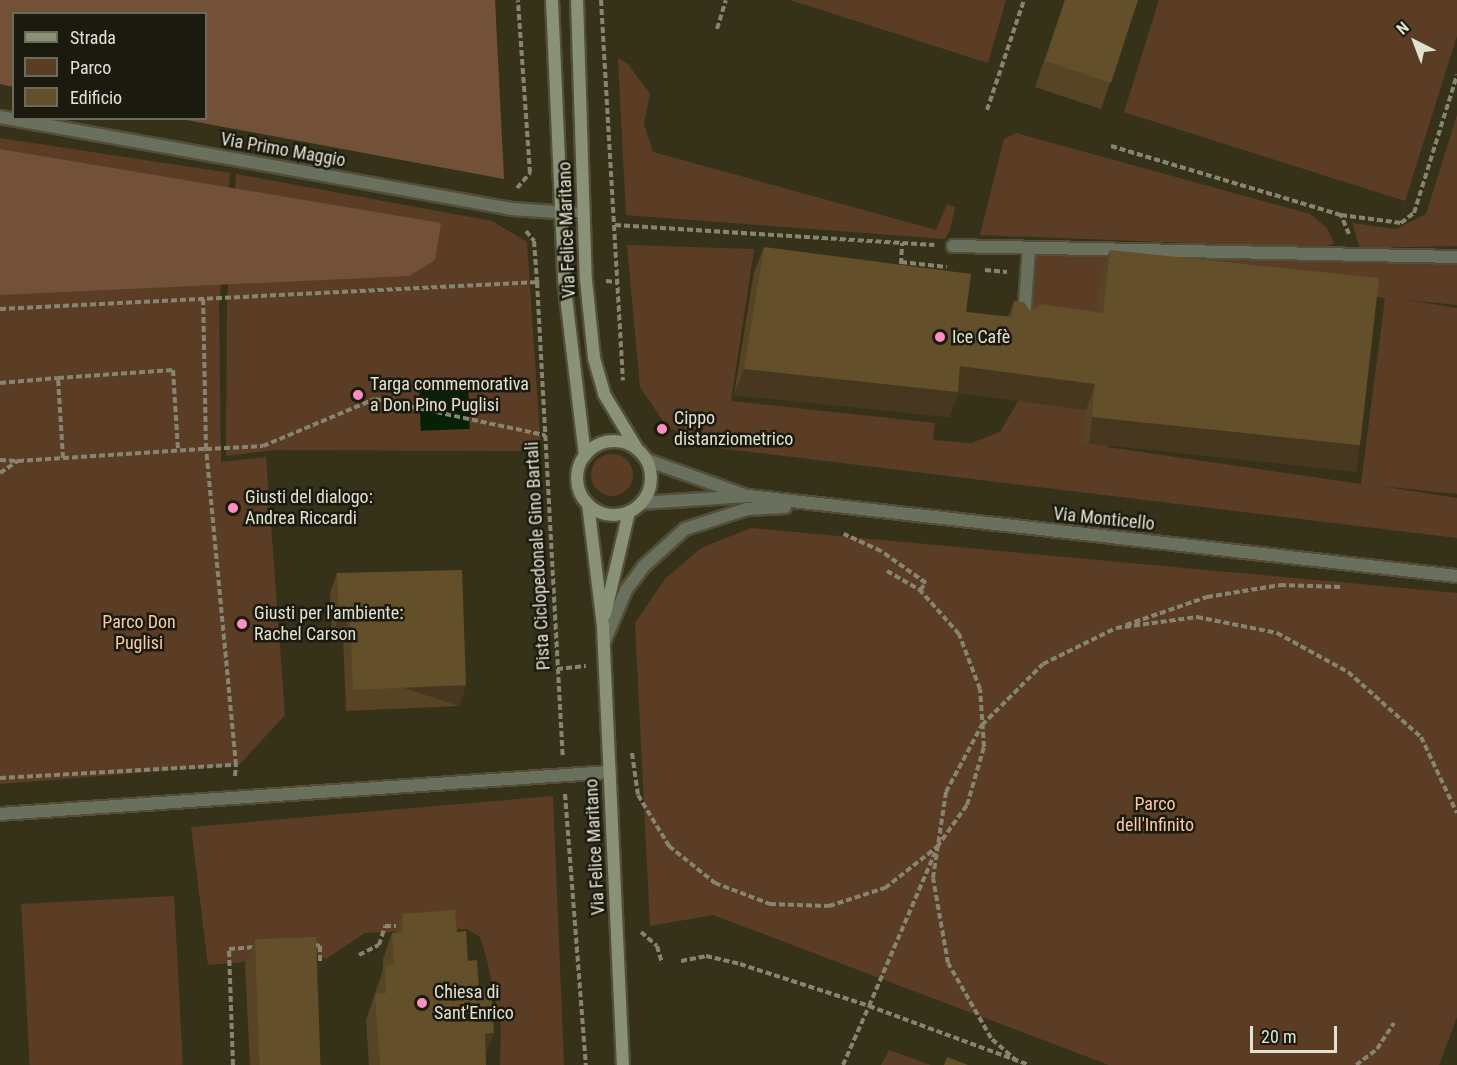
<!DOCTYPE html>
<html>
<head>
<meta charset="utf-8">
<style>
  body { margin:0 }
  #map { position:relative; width:1457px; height:1065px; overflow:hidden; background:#36321a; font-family:"Roboto Condensed",sans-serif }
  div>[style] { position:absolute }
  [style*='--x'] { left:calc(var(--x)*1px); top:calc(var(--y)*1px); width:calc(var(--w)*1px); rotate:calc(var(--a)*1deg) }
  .green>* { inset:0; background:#5b3d26; transform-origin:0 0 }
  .round { border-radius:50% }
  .forest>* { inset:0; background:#735138 }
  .water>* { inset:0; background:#052106; transform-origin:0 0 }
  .path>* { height:4px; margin-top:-2px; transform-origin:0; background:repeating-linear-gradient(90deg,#878470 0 6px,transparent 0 9px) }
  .roads { filter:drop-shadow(2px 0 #524e37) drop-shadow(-2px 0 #524e37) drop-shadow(0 2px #524e37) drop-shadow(0 -2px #524e37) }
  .street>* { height:12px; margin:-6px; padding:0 6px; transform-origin:6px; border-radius:6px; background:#6a705e }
  .secondary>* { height:12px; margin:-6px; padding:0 6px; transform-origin:6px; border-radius:6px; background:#899277 }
  .secondary>.ring { margin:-6px; padding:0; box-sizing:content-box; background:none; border:12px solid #899277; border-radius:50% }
  .wall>* { inset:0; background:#564425 }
  .shaded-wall>* { inset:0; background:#46371e; transform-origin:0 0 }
  .building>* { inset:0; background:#644f2b; transform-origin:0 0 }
  .dots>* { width:16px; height:16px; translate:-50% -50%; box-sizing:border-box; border:3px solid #1b1a0f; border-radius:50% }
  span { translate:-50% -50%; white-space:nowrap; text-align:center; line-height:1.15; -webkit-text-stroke:5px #1b1a0f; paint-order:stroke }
  .street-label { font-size:18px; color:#e3e1d2 }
  .poi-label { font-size:18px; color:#e3e1d2 }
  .left { translate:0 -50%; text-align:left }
  .park-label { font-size:18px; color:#facaa7 }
  .legend { position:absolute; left:12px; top:12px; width:195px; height:108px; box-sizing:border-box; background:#1b1a0f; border:2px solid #6b6a5d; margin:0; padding:8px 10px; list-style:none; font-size:18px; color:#e3e1d2 }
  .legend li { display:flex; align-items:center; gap:12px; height:30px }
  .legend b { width:30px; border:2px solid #6b6a5d }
  .north { position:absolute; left:1385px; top:12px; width:60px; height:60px; -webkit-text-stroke:4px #1b1a0f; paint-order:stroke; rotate:318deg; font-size:16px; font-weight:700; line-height:24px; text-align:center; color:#e3e1d2 }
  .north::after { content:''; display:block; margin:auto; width:21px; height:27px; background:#e3e1d2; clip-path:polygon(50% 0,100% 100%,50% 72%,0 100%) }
  .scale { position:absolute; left:1250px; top:1026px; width:87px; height:27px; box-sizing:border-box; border:3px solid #e3e1d2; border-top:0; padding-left:8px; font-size:18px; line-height:21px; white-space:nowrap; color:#e3e1d2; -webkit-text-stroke:4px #1b1a0f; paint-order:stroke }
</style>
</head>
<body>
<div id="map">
  <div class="green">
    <i style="clip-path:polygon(790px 0,1006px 0,988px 63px)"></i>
    <i style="clip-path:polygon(1159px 0,1457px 0,1457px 36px,1405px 201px,1124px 112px)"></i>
    <i style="clip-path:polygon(618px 59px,627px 63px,650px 94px,644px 124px,653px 152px,936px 230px,947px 204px,955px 207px,950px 230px,945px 239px,626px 215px)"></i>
    <i style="clip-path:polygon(1457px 115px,1457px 246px,1360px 248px,1352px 223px,1396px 229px,1426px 214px)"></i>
    <i style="clip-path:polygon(1016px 133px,1310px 214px,1327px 228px,1334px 244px,1321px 248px,980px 235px,1004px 139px)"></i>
    <i style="clip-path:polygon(0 138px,230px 173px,219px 307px,221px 462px,266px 457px,285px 715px,239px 765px,0 784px)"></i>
    <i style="clip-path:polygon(236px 174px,492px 221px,527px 242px,541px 451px,273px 450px,226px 456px,227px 301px)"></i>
    <i style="clip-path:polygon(evenodd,627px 245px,754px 249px,731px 401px,935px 423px,933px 440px,971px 443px,1000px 432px,1025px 389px,1037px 254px,1457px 265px,1457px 305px,1406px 300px,1457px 308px,1457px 494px,1380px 486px,1457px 498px,1457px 538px,702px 446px,666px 425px,640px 387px,627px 245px,1134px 272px,1385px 298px,1361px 484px,1107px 447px,1134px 272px)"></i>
    <i class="round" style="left:591px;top:454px;width:42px;height:42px"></i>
    <i style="clip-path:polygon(751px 528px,1457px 593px,1457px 1017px,1439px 1065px,1109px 1065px,713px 915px,650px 926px,635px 623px,665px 579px,701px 548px)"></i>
    <i style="clip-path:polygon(553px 796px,564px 1065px,500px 1065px,501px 1027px,487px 960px,480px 937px,467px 929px,365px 933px,326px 959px,319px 955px,208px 965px,191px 827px)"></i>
    <i style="left:174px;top:896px;width:169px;height:153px;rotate:87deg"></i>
    <i style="clip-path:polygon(889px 1050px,931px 1065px,881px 1065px)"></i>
  </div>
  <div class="forest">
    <i style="clip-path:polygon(0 0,495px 0,504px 179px,181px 119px,206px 118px,206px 14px,14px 14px,13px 87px,0 84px)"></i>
    <i style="clip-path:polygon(0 149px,441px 223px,435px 260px,409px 276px,0 295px)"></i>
  </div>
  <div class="water">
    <i style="left:468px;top:380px;width:49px;height:49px;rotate:88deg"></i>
  </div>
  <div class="path">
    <i style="--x:601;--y:0;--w:381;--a:86.7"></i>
    <i style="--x:717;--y:29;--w:30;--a:-73"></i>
    <i style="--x:987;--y:110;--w:116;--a:-71.4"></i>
    <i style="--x:1111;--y:146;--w:240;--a:16.7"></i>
    <i style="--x:517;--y:188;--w:20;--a:-49"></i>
    <i style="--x:530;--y:173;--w:173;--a:-94"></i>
    <i style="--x:615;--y:225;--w:320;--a:3.6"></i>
    <i style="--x:526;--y:231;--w:13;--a:51"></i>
    <i style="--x:534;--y:241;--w:41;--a:85.8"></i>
    <i style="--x:537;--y:282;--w:475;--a:86.9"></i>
    <i style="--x:1349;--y:234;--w:21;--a:-113"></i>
    <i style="--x:1341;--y:215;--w:61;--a:7.6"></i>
    <i style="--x:1401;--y:223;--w:16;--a:-38"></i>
    <i style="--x:1414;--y:213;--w:145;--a:-72.7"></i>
    <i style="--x:901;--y:262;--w:46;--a:6.2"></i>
    <i style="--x:901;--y:264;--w:21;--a:-87"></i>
    <i style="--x:985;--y:270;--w:22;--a:5"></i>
    <i style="--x:606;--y:281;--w:12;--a:5"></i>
    <i style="--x:0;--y:309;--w:540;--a:-2.87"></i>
    <i style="--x:0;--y:383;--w:58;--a:-4.9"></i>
    <i style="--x:63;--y:458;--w:80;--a:-93.6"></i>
    <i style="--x:58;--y:378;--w:115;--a:-4"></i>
    <i style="--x:173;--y:370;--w:80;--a:86.4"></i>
    <i style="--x:0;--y:460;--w:17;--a:3"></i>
    <i style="--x:0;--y:473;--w:22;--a:-34"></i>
    <i style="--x:18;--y:461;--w:188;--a:-3.7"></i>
    <i style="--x:206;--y:449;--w:152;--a:-91.1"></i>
    <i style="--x:887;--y:571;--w:38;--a:30"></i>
    <i style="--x:1126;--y:625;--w:86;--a:-19.1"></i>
    <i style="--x:1207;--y:597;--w:74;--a:-9.3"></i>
    <i style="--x:1280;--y:585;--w:60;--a:1.9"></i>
    <i style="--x:557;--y:669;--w:29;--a:-6"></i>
    <i style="--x:632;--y:753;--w:42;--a:81.9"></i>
    <i style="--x:638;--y:795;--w:60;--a:58.7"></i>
    <i style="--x:669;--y:846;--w:59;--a:38.8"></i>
    <i style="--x:715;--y:883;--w:59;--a:20.9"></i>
    <i style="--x:770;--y:904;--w:59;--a:1.9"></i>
    <i style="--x:829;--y:906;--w:59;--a:-17.8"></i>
    <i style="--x:885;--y:888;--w:66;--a:-38.3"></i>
    <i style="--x:937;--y:847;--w:52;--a:-54.5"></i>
    <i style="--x:967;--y:805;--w:60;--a:-73.7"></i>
    <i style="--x:984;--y:747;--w:58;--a:-93.9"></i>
    <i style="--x:980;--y:689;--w:59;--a:-110.9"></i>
    <i style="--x:959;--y:634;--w:59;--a:-131.6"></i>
    <i style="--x:920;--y:590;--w:9;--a:-49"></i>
    <i style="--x:926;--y:583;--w:55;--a:-144.6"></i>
    <i style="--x:881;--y:551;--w:41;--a:-155.3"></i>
    <i style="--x:235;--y:776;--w:11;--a:-85"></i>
    <i style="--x:0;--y:778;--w:236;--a:-3.2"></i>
    <i style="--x:236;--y:765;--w:317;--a:-95.4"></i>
    <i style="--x:206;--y:449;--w:57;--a:-3"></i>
    <i style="--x:263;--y:446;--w:121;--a:-22.8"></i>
    <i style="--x:375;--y:399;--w:174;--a:12"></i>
    <i style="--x:565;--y:794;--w:272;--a:85.6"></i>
    <i style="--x:641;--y:932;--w:21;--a:41"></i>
    <i style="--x:657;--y:946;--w:18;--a:74"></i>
    <i style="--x:315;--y:945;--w:5;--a:11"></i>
    <i style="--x:320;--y:946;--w:17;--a:90"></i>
    <i style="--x:359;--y:955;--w:22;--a:-27"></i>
    <i style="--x:379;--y:945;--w:20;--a:-72"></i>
    <i style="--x:385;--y:926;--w:11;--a:0"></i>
    <i style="--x:681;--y:961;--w:25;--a:-11"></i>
    <i style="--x:706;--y:956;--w:35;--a:13"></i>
    <i style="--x:740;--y:964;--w:136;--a:18"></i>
    <i style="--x:869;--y:1006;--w:167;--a:-66.7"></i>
    <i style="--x:1017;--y:1061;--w:35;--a:-139"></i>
    <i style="--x:991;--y:1038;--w:86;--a:-119.8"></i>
    <i style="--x:948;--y:963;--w:86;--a:-100"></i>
    <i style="--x:933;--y:878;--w:87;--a:-81.4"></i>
    <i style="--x:946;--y:792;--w:76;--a:-61.8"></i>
    <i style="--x:982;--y:725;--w:86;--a:-45"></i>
    <i style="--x:1043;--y:664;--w:81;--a:-26.3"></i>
    <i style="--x:1116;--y:628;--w:82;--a:-7.7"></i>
    <i style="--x:1197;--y:617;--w:82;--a:11.3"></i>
    <i style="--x:1277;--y:633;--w:81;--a:28.8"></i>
    <i style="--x:1348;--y:672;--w:98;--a:41.7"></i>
    <i style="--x:1421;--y:737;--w:84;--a:64.7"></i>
    <i style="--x:233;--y:1065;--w:116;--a:-92"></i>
    <i style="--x:229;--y:949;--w:27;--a:-4"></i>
    <i style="--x:843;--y:1065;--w:64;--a:-66.2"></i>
    <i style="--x:869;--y:1006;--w:171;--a:20.2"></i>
    <i style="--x:1356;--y:1065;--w:26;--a:-37"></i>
    <i style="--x:1377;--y:1049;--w:31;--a:-57"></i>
  </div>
  <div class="roads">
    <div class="street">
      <i style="--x:0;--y:117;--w:520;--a:10.19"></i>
      <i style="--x:512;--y:209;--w:72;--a:4"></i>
      <i style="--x:953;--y:246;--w:504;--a:1.25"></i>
      <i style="--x:1024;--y:318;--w:69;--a:-85.9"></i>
      <i style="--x:647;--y:460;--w:103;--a:19.8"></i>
      <i style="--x:642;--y:503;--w:106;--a:-3.8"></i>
      <i style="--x:748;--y:496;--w:713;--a:6.44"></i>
      <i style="--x:605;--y:640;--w:54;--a:-67.2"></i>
      <i style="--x:626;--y:590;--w:30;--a:-53"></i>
      <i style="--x:644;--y:566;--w:55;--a:-42.1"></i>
      <i style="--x:685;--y:529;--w:65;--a:-17.9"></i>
      <i style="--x:747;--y:509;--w:38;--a:-3"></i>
      <i style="--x:0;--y:814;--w:611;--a:-3.94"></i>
    </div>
    <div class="secondary">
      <i style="--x:552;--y:0;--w:280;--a:87.5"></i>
      <i style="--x:564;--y:280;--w:177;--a:83.2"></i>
      <i style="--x:577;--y:0;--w:280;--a:88.2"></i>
      <i style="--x:586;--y:280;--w:78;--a:84.1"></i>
      <i style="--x:594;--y:358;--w:37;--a:74"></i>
      <i style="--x:604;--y:394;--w:62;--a:58.9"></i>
      <i class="ring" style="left:577px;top:441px;width:62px;height:62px"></i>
      <i style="--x:588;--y:504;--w:124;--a:83"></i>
      <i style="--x:603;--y:627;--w:438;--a:87.4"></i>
      <i style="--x:605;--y:614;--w:105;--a:-76.8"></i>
    </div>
  </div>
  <div class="wall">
    <i style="clip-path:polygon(1065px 0,1138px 0,1101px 109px,1035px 87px)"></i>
    <i style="clip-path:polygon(764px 247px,966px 312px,1008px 317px,1014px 301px,1031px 312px,1096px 312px,1100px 276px,1110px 250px,1360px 445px,1351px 471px,1082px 442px,1086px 410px,958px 393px,949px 417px,734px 395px,754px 272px)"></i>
    <i style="clip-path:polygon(337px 573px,466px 685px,459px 706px,346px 711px,343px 636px,332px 636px,330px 593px)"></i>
    <i style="clip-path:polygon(402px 914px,457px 932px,479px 989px,486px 1065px,369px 1065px,366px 1020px,383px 970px,383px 959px,392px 933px,395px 933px)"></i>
    <i style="clip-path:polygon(255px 939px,321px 1065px,250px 1065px,245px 965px)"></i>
  </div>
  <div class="shaded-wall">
    <i style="clip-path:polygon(960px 366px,1095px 384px,1086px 410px,958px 393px,949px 417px,734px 395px,744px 369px)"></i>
    <i style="left:1092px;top:417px;width:269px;height:27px;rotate:6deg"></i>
    <i style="clip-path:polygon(339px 616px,350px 616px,343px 636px,332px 636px)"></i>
    <i style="left:466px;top:685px;width:22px;height:113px;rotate:108deg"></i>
    <i style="clip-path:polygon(494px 1033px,484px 1059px,485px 1034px)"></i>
  </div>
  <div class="building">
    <i style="clip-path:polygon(1065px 0,1138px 0,1111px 83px,1045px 61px)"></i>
    <i style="clip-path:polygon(764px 247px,971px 274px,966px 312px,1012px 317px,1014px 301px,1024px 302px,1031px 312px,1041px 304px,1103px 313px,1110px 250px,1379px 278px,1360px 445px,1092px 417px,1095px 384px,960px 366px,958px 392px,744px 369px)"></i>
    <i style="clip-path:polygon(462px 570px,466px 685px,353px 690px,350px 616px,339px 616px,337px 573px)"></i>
    <i style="clip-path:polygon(455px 910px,457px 932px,466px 931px,468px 961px,477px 960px,479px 989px,491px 988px,494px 1033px,485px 1034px,486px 1065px,380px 1065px,375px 994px,386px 993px,385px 966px,394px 965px,392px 933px,403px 932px,402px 914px)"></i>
    <i style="left:316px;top:937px;width:128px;height:61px;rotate:88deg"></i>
    <i style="clip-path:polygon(947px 1057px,968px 1065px,944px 1065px)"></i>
  </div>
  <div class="dots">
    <i style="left:940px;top:337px;background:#fd8ebf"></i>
    <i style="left:358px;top:395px;background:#fd8ebf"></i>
    <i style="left:662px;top:429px;background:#fd8ebf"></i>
    <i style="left:233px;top:508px;background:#fd8ebf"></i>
    <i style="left:242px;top:624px;background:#fd8ebf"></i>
    <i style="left:422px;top:1003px;background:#fd8ebf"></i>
  </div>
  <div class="street-label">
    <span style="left:283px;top:150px;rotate:10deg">Via Primo Maggio</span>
    <span style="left:567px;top:230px;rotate:-92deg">Via Felice Maritano</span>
    <span style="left:1104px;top:519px;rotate:6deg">Via Monticello</span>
    <span style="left:538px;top:556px;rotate:-93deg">Pista Ciclopedonale Gino Bartali</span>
    <span style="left:595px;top:847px;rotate:-93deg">Via Felice Maritano</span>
  </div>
  <div class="poi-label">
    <span class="left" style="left:952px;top:337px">Ice Cafè</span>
    <span class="left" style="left:370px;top:395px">Targa commemorativa<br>a Don Pino Puglisi</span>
    <span class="left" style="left:674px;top:429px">Cippo<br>distanziometrico</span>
    <span class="left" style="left:245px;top:508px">Giusti del dialogo:<br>Andrea Riccardi</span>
    <span class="left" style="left:254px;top:624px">Giusti per l'ambiente:<br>Rachel Carson</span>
    <span class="left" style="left:434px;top:1003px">Chiesa di<br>Sant'Enrico</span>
  </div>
  <div class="park-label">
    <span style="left:139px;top:633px">Parco Don<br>Puglisi</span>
    <span style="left:1155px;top:815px">Parco<br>dell'Infinito</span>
  </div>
  <ul class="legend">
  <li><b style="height:8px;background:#899277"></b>Strada</li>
  <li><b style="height:16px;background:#5b3d26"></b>Parco</li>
  <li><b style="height:16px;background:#644f2b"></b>Edificio</li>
  </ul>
  <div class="north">N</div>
  <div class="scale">20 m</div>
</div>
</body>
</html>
